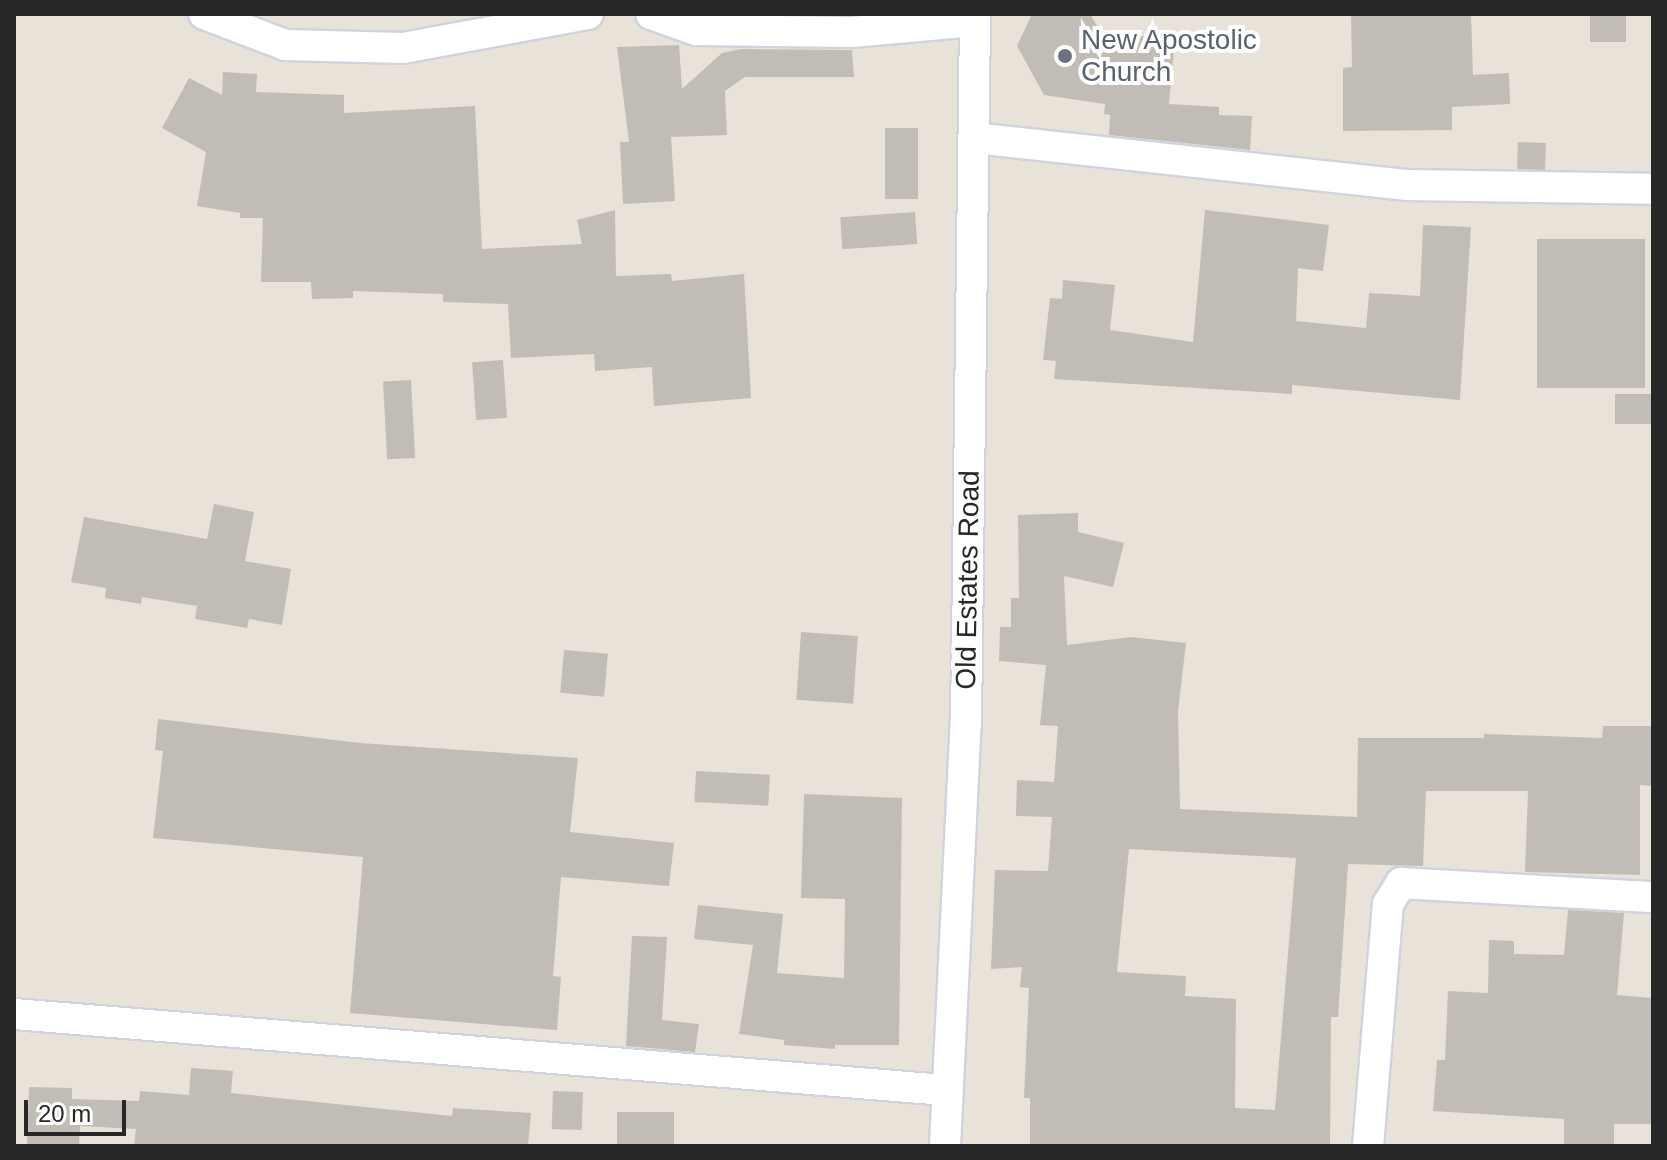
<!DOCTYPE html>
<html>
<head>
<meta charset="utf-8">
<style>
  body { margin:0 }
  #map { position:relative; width:1667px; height:1160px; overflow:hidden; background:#e9e2d9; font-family:Helvetica,sans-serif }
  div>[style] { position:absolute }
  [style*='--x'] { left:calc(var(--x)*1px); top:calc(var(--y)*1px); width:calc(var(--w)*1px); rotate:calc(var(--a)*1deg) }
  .building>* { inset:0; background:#c1bcb6; transform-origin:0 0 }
  .roads { filter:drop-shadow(2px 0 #cfd2df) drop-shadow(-2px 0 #cfd2df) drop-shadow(0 2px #cfd2df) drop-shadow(0 -2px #cfd2df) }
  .minor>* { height:30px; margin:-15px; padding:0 15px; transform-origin:15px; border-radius:15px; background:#fff }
  .dots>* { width:22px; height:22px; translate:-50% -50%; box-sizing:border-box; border:4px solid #fff; border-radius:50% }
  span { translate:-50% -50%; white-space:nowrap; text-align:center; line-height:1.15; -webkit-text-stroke:8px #fff; paint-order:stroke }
  .worship-label { font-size:28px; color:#5b616d }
  .left { translate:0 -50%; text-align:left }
  .street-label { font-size:28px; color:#272727 }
  .frame { position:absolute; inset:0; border:16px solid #272727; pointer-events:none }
  .scale { position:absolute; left:24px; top:1100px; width:102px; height:36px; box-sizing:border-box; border:4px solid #272727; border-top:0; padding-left:10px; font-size:24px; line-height:28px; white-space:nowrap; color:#272727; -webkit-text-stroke:6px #fff; paint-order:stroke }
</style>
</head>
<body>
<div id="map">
  <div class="building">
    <i style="clip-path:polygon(1032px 14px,1090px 14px,1101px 33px,1175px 39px,1169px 104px,1219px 107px,1219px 115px,1252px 116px,1250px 150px,1109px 135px,1110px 115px,1104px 114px,1105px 104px,1044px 95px,1017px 46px)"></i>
    <i style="clip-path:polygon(1351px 14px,1471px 14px,1473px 75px,1509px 73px,1510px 104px,1452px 107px,1452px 130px,1343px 131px,1343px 68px,1352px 67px)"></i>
    <i style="left:1590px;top:14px;width:36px;height:28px"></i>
    <i style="clip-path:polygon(679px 45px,682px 89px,722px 53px,741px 49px,852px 50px,854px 77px,745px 77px,725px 91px,727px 135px,671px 137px,675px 201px,623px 204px,620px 142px,629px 142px,617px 47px)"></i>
    <i style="clip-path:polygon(223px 72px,257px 74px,256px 92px,344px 95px,344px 113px,475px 106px,482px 249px,582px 244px,577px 220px,615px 210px,616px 276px,671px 274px,672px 281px,744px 274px,751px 398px,654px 406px,652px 367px,595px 371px,594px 354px,511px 358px,508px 304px,443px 302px,443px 294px,353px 291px,353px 298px,312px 299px,311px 282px,261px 282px,263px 218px,240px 218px,240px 213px,197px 206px,206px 152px,162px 128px,189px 78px,222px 95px)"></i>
    <i style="left:885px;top:128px;width:33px;height:71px"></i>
    <i style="left:1518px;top:142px;width:28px;height:27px;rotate:2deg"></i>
    <i style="clip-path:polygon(1205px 210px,1329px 225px,1323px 271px,1298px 268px,1296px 321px,1366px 328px,1369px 293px,1420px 296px,1423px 225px,1471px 227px,1460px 400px,1292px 385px,1292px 394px,1054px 379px,1056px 361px,1043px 360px,1050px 298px,1062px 299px,1063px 280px,1115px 285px,1110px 330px,1193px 342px)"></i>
    <i style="left:915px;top:212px;width:32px;height:75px;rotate:86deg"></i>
    <i style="left:1537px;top:239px;width:108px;height:149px"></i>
    <i style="left:503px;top:360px;width:58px;height:31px;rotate:86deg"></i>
    <i style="left:411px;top:380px;width:78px;height:28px;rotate:87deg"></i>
    <i style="left:1653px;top:394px;width:30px;height:38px;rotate:90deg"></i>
    <i style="clip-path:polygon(214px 504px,254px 512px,245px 561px,291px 569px,282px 625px,249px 619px,247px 628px,195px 619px,197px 606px,142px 597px,141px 604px,105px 598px,106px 588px,71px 582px,84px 517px,207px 539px)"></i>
    <i style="clip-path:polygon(evenodd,1078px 513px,1078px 532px,1124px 543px,1113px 587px,1064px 576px,1067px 645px,1131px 637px,1186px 643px,1178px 711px,1180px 809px,1357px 817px,1358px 738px,1484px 738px,1484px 734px,1602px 738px,1603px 726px,1653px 726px,1653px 786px,1640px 785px,1640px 875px,1525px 872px,1528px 791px,1426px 791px,1423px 866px,1348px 864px,1338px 1017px,1331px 1017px,1330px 1146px,1030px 1146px,1030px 1098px,1024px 1098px,1029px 988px,1020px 987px,1022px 967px,991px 969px,995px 870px,1048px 871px,1052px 817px,1016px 816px,1017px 780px,1054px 782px,1058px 726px,1040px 725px,1046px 665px,999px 661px,1000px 627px,1011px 627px,1011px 598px,1019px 598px,1018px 515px,1078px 513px,1129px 849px,1296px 858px,1275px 1110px,1235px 1108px,1236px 999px,1185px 996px,1186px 976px,1117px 972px,1129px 849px)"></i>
    <i style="left:801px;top:632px;width:57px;height:68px;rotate:4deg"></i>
    <i style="left:564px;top:650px;width:44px;height:43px;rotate:5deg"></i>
    <i style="clip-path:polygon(158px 719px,360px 743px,578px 758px,570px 832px,674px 843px,669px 886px,561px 877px,553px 976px,561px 977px,557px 1030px,350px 1013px,363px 857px,153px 838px,163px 751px,155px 750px)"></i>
    <i style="left:696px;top:771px;width:74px;height:31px;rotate:3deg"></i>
    <i style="clip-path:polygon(804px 794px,902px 798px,899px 1045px,835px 1045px,835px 1049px,784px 1045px,784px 1040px,739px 1034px,753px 945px,694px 939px,698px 905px,783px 914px,777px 973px,844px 978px,845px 899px,801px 898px)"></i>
    <i style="clip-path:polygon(1568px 910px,1624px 913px,1617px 995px,1653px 998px,1653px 1124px,1614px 1124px,1614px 1146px,1564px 1146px,1564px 1119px,1433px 1111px,1437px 1060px,1445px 1060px,1448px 991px,1488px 993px,1489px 940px,1514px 941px,1514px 954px,1564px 955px)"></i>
    <i style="clip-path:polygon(632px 936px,667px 937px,662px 1020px,699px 1024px,695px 1052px,626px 1046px)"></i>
    <i style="clip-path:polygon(191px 1068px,233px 1071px,231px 1093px,452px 1116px,453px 1108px,531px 1113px,528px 1146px,134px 1146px,136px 1129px,80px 1126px,79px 1146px,27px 1146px,29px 1087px,72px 1088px,72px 1099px,139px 1101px,140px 1091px,189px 1095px)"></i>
    <i style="left:553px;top:1091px;width:30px;height:38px;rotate:2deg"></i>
    <i style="left:617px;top:1112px;width:57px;height:34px"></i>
  </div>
  <div class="roads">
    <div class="minor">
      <i style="--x:204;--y:14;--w:87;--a:20.9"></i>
      <i style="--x:285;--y:45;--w:118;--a:1.5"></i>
      <i style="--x:403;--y:48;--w:188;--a:-10.4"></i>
      <i style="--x:651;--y:14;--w:48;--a:19.6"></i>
      <i style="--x:696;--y:30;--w:156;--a:0.7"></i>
      <i style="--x:852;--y:32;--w:123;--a:-5.1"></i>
      <i style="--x:974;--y:138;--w:435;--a:6.2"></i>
      <i style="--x:1406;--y:185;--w:247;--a:0.9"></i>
      <i style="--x:14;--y:1014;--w:934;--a:4.67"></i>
      <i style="--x:945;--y:1146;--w:423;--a:-87.2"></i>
      <i style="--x:966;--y:724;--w:710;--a:-89.27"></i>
      <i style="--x:1368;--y:1146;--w:243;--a:-85.3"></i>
      <i style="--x:1388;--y:904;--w:25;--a:-58"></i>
      <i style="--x:1401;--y:883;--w:252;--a:3.2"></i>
    </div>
  </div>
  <div class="dots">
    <i style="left:1065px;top:56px;background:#6b7280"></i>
  </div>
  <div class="worship-label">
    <span class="left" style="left:1081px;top:56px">New Apostolic<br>Church</span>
  </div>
  <div class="street-label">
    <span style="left:968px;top:580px;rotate:-89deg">Old Estates Road</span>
  </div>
  <div class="frame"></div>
  <div class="scale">20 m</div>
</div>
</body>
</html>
